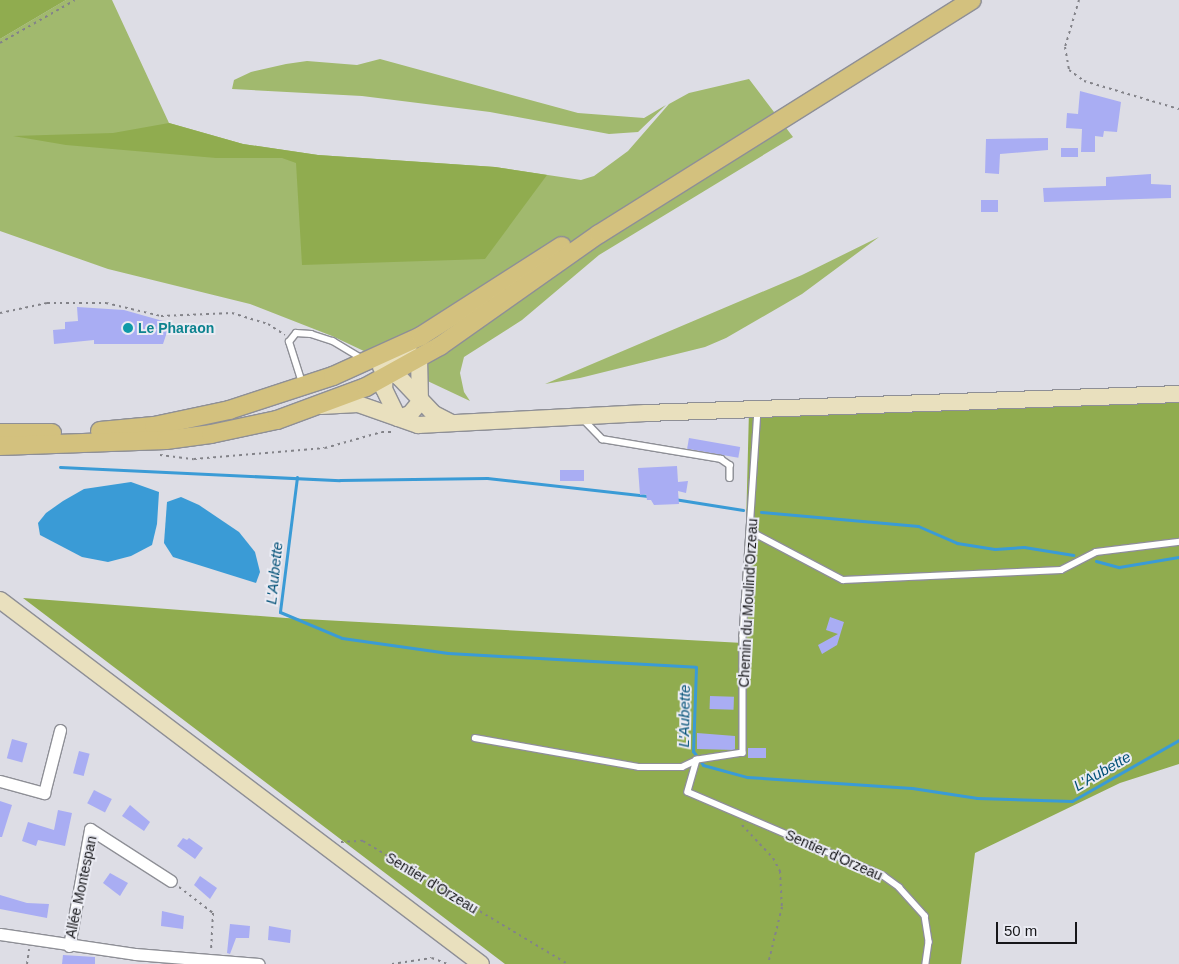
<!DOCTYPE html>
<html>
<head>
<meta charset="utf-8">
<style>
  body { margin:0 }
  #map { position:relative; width:1179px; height:964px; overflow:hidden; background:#dddde5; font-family:Helvetica,sans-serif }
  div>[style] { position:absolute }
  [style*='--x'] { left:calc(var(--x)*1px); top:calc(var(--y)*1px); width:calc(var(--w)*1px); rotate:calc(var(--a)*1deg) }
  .green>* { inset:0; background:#a1b96e }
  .forest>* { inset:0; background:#90ac4f }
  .water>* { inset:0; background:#3a9bd6 }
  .stream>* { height:3px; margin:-1.5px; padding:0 1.5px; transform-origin:1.5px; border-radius:1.5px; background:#3a9bd6 }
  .building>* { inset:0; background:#a9adf3; transform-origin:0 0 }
  .path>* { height:2px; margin-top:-1px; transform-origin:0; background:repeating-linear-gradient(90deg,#838389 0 2.5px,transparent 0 6.5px) }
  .roads { filter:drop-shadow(1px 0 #8e8f96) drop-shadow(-1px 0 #8e8f96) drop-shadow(0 1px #8e8f96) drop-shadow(0 -1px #8e8f96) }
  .lane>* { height:5.5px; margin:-2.75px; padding:0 2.75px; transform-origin:2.75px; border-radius:2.75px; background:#fff }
  .street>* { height:11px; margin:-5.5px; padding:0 5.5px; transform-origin:5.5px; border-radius:5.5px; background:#fff }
  .secondary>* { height:16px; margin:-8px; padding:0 8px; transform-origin:8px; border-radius:8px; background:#e9e0be }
  .primary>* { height:18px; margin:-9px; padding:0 9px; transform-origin:9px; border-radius:9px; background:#d3c17e }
  .dots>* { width:14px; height:14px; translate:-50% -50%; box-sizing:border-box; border:2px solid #eaebf3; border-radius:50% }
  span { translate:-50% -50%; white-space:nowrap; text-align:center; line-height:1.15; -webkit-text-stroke:4px #eaebf3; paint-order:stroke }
  .culture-label { font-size:14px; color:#0d838f; font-weight:700 }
  .left { translate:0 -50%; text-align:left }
  .street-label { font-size:14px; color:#161619 }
  .water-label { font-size:15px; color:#015077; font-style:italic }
  .scale { position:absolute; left:996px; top:922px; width:81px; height:22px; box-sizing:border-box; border:2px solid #161619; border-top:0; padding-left:6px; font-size:15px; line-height:18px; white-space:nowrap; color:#161619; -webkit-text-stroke:4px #eaebf3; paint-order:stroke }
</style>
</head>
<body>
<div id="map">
  <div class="green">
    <i style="clip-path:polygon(66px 0,112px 0,169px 123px,243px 144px,318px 155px,495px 167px,581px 180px,594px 176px,628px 151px,669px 104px,689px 93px,749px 79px,793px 137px,599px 255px,522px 320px,464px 357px,460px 373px,464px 392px,470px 401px,332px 336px,250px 304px,108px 269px,0 231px,0 39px)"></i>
    <i style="clip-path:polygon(380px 59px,578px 113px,644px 118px,666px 105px,638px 132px,609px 134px,490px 112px,362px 96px,232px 89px,234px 80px,251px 72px,286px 64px,307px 61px,357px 65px)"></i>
    <i style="clip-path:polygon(879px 237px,802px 294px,726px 338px,705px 347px,580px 378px,545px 384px,802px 275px)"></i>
  </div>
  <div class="forest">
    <i style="clip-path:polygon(0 0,66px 0,0 39px)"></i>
    <i style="clip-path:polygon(169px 123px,243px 144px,318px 155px,495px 167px,547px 175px,485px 259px,302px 265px,296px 163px,282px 158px,216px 158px,66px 145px,13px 136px,113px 133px)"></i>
    <i style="clip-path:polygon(1179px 398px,1179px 764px,1120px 783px,975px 853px,961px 964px,505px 964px,23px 598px,286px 618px,743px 643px,749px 410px)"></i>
  </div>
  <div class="water">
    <i style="clip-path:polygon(131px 482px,159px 492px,157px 524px,152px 545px,131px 556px,108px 562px,82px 557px,40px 535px,38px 523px,46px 513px,63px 501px,84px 489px)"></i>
    <i style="clip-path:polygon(181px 497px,199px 505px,239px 532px,255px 552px,260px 572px,256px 583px,173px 557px,164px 543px,167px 502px)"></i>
  </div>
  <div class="stream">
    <i style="--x:60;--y:467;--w:280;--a:2.7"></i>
    <i style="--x:340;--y:480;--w:147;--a:-0.8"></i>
    <i style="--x:487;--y:478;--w:162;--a:6.4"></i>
    <i style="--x:297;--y:477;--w:136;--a:97.2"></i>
    <i style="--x:280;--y:612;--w:67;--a:22.8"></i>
    <i style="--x:342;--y:638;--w:107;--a:8.1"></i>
    <i style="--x:448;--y:653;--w:248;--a:3.2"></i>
    <i style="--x:696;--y:667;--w:84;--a:92"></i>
    <i style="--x:693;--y:751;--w:17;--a:54"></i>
    <i style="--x:703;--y:765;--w:46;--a:15.3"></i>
    <i style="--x:747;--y:777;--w:165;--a:3.8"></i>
    <i style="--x:912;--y:788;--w:66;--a:8.7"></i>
    <i style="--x:977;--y:798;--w:95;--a:1.8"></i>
    <i style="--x:1072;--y:801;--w:123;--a:-29.7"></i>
    <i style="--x:674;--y:499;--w:70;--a:9.1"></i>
    <i style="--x:761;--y:512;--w:158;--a:5.1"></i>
    <i style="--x:918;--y:526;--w:43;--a:23.6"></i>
    <i style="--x:957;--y:543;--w:38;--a:9"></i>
    <i style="--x:995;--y:549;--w:29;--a:-4"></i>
    <i style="--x:1024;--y:547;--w:50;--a:9.3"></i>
    <i style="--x:1096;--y:561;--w:24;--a:15"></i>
    <i style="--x:1119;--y:567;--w:61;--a:-9.5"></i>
  </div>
  <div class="building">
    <i style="clip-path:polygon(1080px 91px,1121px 102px,1117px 132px,1104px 131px,1103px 137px,1095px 136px,1095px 152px,1081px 152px,1082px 129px,1066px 128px,1067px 113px,1078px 114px)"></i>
    <i style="clip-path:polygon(1048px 138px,1048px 150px,1000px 154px,999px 174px,985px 173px,986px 139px)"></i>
    <i style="left:1061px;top:148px;width:17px;height:9px"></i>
    <i style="clip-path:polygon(1151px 174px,1151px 184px,1171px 185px,1171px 198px,1044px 202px,1043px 188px,1106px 186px,1106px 177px)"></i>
    <i style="left:981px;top:200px;width:17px;height:12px"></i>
    <i style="clip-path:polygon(77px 307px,124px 310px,170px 323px,163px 344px,94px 344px,94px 340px,54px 344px,53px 330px,65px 329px,65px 322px,78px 321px)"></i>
    <i style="left:689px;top:438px;width:52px;height:11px;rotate:10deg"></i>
    <i style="clip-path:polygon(677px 466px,678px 482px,688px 481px,686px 493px,678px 491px,679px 504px,654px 505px,651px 500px,647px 500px,646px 494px,640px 495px,638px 468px)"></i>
    <i style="left:584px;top:470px;width:11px;height:24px;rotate:90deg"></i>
    <i style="clip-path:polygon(830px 617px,844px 622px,837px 645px,822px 654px,818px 645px,838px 634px,826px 630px)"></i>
    <i style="left:710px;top:696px;width:24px;height:13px;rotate:2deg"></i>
    <i style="clip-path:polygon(697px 733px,735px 736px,735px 750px,697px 749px)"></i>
    <i style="left:12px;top:739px;width:16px;height:20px;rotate:15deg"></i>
    <i style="left:748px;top:748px;width:18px;height:10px"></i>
    <i style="left:79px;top:751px;width:11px;height:23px;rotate:15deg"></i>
    <i style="left:94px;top:790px;width:20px;height:15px;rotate:27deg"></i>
    <i style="clip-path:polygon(0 801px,12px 805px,2px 837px,0 837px)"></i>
    <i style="clip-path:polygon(130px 805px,150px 822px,144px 831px,122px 816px)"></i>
    <i style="clip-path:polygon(58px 810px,72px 813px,65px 846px,38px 840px,36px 846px,22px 841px,28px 822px,54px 830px)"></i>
    <i style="clip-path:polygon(183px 838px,187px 840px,189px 838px,203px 848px,195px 859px,177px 846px)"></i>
    <i style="clip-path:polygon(110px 873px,128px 883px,120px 896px,103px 883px)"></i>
    <i style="clip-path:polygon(200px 876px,217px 888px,210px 899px,194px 885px)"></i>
    <i style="clip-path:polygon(0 895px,27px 903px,49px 904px,47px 918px,0 909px)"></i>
    <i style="clip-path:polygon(162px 911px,184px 916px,183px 929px,161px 926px)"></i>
    <i style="clip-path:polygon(230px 924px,250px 926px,249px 938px,236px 938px,230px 954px,227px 953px)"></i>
    <i style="clip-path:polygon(269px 926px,291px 930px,290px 943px,268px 940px)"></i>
    <i style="clip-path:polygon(63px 955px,95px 957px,95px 964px,62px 964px)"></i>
  </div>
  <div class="path">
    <i style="--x:1079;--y:0;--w:49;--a:106.6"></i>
    <i style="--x:1065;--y:47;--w:23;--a:80"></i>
    <i style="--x:1069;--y:70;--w:19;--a:36"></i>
    <i style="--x:1084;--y:81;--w:99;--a:16.4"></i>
    <i style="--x:0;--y:43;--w:86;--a:-29.8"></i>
    <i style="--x:0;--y:313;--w:48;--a:-12"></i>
    <i style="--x:47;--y:303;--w:59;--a:0"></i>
    <i style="--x:106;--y:303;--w:57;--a:13.3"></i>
    <i style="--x:161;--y:316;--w:71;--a:-2.4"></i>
    <i style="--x:232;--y:313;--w:38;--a:17"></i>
    <i style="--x:268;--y:324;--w:20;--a:33"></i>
    <i style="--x:160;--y:455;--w:34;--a:7"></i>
    <i style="--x:194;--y:459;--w:131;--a:-4.8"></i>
    <i style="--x:325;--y:448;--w:59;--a:-15.7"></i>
    <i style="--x:382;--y:432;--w:12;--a:0"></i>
    <i style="--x:742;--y:825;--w:45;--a:46.8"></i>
    <i style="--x:773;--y:858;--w:15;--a:62"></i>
    <i style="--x:780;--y:871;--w:36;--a:87"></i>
    <i style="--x:782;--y:907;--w:59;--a:103.8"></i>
    <i style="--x:341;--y:842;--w:22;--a:-3"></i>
    <i style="--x:363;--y:841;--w:239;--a:31"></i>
    <i style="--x:179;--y:887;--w:43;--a:37.4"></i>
    <i style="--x:213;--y:913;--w:35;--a:93"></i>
    <i style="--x:27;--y:964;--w:15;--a:-82"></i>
    <i style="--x:392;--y:964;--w:40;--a:-8.5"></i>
    <i style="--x:432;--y:958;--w:17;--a:21"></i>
  </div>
  <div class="roads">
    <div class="lane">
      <i style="--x:302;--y:383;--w:43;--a:-107.6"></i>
      <i style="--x:289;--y:342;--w:11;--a:-52"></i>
      <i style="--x:296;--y:333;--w:15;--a:4"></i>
      <i style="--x:311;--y:334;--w:23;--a:18"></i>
      <i style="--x:333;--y:341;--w:35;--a:31"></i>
      <i style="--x:758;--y:410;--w:226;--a:93.8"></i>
      <i style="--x:743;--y:636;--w:117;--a:90"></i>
      <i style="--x:743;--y:753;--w:47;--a:171.3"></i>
      <i style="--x:697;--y:760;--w:33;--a:106"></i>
      <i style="--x:688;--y:792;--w:213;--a:23.2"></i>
      <i style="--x:884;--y:876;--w:19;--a:36"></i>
      <i style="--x:899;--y:887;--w:39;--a:48"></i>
      <i style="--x:925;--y:916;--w:26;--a:81"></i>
      <i style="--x:929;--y:942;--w:22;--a:98"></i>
      <i style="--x:583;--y:419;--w:28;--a:46"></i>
      <i style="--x:602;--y:439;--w:121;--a:9.5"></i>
      <i style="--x:721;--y:459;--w:11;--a:34"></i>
      <i style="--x:730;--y:465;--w:13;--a:90"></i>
      <i style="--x:750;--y:531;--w:105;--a:27.8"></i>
      <i style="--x:843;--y:580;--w:218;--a:-2.6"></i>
      <i style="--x:1061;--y:570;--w:39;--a:-27"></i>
      <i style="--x:1096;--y:552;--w:84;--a:-6.9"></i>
      <i style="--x:475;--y:738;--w:167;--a:10"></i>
      <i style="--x:639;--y:767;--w:43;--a:0"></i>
      <i style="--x:682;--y:767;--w:17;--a:-25"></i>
    </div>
    <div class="street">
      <i style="--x:0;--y:781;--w:46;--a:15.3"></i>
      <i style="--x:44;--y:793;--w:65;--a:-75.7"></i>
      <i style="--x:0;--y:934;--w:136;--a:8.4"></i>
      <i style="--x:135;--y:954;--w:124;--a:4.6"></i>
      <i style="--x:69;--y:946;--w:119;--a:-79.8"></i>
      <i style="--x:90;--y:829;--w:96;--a:32.7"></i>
    </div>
    <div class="secondary">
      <i style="--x:409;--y:346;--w:22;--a:144"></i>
      <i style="--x:391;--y:359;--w:13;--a:117"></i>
      <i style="--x:385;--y:371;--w:18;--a:93"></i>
      <i style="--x:384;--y:389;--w:32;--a:64"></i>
      <i style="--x:398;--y:418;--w:13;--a:-18"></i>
      <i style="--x:410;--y:414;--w:16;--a:-50"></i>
      <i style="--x:420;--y:402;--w:44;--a:-91.3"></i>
      <i style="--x:381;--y:367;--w:21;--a:29"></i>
      <i style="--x:399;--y:377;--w:51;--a:46.6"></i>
      <i style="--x:434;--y:414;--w:18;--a:27"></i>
      <i style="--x:321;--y:406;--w:37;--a:-3"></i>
      <i style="--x:358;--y:404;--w:64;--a:19.3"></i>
      <i style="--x:418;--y:425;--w:228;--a:-3"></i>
      <i style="--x:646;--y:413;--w:533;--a:-2.04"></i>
      <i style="--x:0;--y:600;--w:603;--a:37.12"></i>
    </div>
    <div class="primary">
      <i style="--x:100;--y:431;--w:54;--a:-5.3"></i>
      <i style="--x:154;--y:426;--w:77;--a:-12"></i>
      <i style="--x:229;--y:410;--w:109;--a:-18.1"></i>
      <i style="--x:333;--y:376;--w:97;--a:-24.4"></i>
      <i style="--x:421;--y:336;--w:167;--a:-32.6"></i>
      <i style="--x:0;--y:433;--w:52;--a:0"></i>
      <i style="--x:0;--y:446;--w:166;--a:-2.1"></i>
      <i style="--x:166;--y:440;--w:45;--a:-7.6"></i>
      <i style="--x:211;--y:434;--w:67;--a:-12"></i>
      <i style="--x:277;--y:420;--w:95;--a:-20.3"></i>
      <i style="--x:366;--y:387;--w:85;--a:-29"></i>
      <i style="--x:440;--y:346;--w:194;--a:-35.2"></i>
      <i style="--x:599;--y:234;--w:440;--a:-32.1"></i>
    </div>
  </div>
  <div class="dots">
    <i style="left:128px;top:328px;background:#0f9aa8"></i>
  </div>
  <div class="culture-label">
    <span class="left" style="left:138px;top:328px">Le Pharaon</span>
  </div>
  <div class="street-label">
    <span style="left:748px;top:603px;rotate:-87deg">Chemin du Moulind'Orzeau</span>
    <span style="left:834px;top:855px;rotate:24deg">Sentier d'Orzeau</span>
    <span style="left:432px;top:883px;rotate:31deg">Sentier d'Orzeau</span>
    <span style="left:81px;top:887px;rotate:-78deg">Allée Montespan</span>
  </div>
  <div class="water-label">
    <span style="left:274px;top:573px;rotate:-84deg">L'Aubette</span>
    <span style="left:684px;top:716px;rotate:-89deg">L'Aubette</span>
    <span style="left:1102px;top:771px;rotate:-30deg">L'Aubette</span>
  </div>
  <div class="scale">50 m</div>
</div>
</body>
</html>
